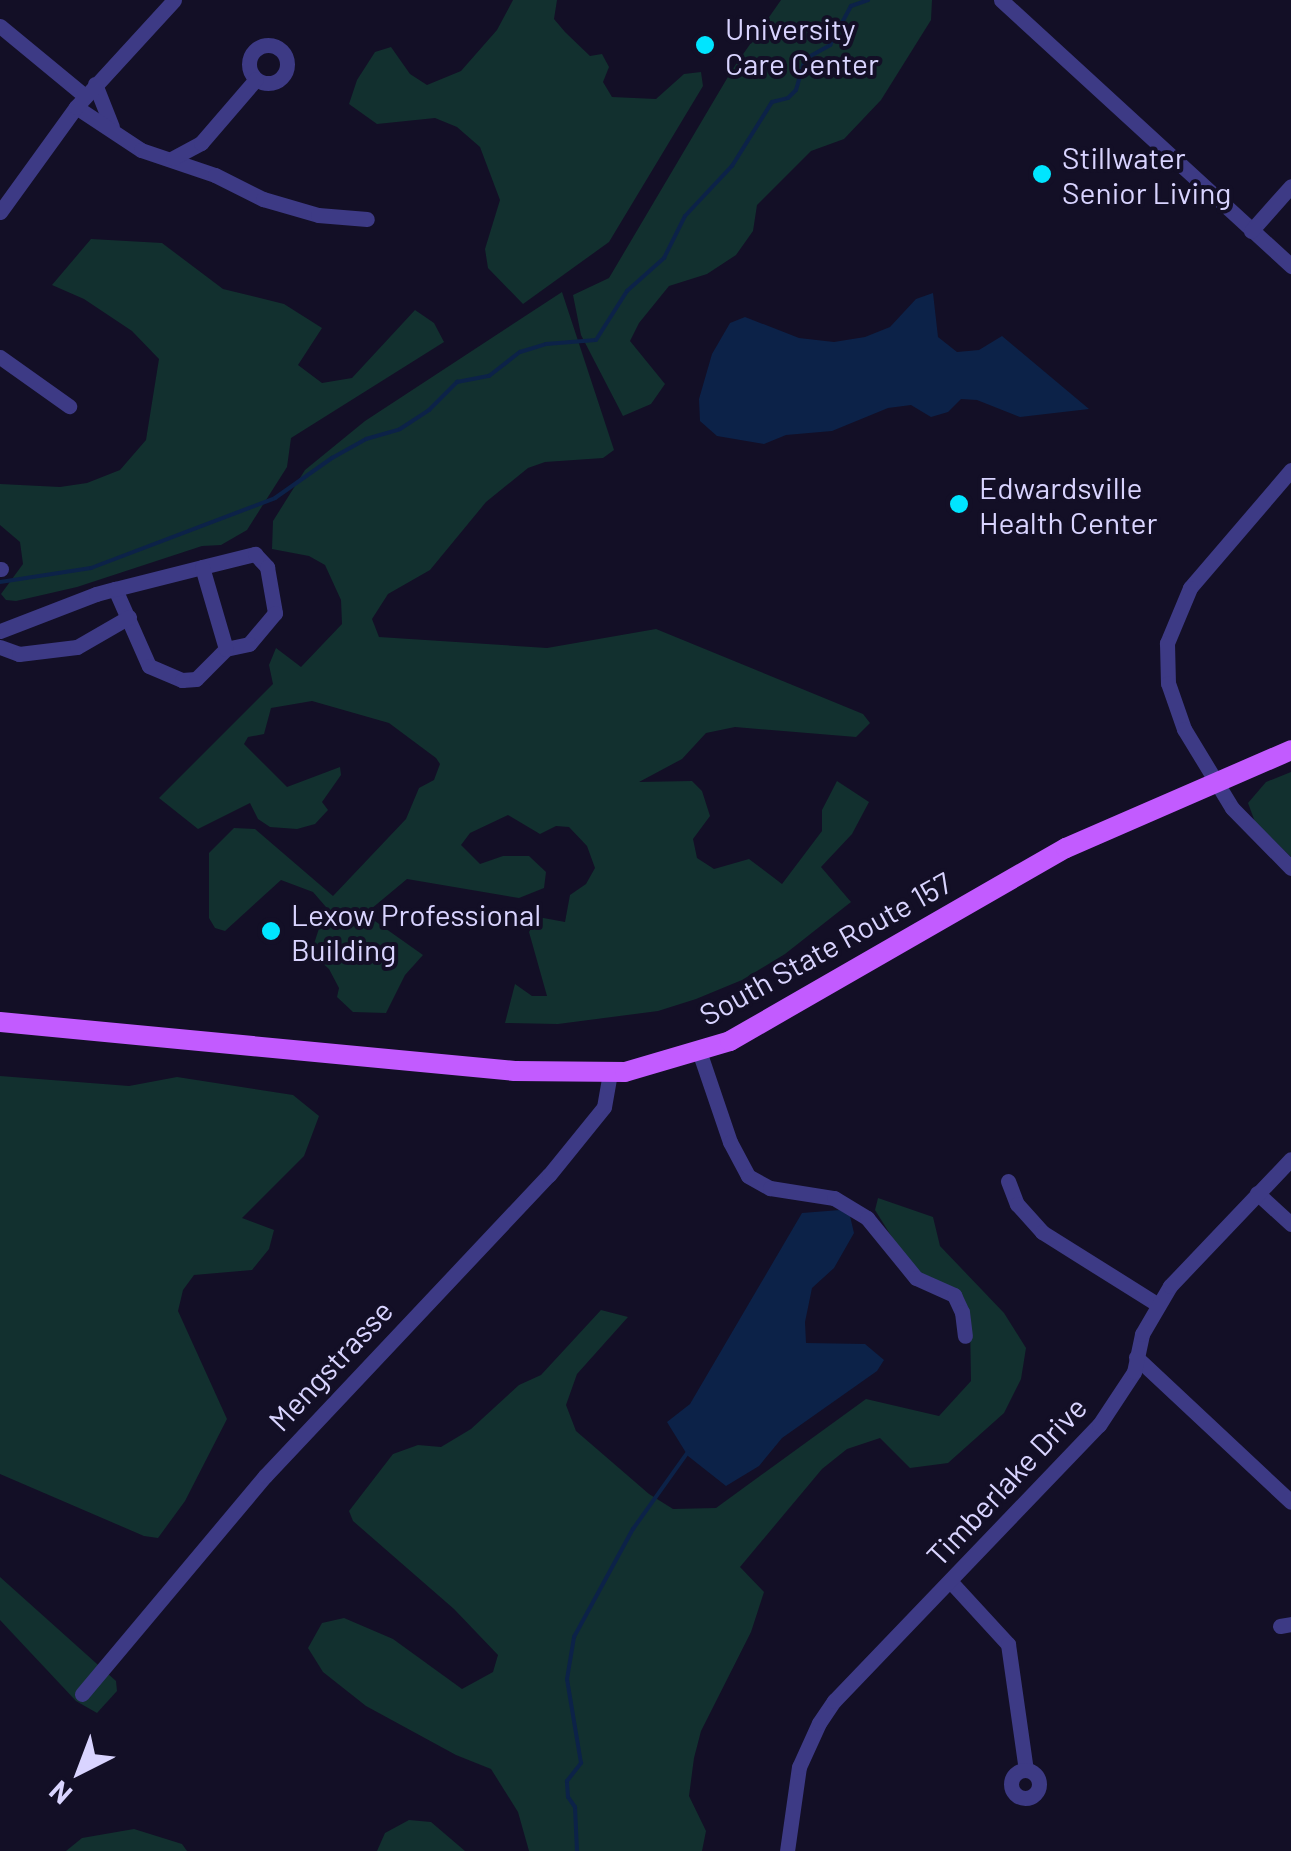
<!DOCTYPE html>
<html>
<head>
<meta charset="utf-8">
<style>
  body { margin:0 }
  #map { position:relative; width:1291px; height:1851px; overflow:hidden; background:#130f26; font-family:Barlow,sans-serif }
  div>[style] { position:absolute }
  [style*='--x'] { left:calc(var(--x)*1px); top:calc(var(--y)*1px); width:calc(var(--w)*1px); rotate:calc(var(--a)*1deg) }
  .green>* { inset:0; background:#12302f }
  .water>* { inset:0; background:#0c2248 }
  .stream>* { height:4px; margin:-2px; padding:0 2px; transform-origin:2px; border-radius:2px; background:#0c2248 }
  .minor>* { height:15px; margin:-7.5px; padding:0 7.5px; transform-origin:7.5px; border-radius:7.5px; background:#3d3a85 }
  .minor>.ring { margin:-7.5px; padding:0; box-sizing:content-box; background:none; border:15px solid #3d3a85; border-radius:50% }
  .major>* { height:20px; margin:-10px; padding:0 10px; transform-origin:10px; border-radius:10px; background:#c25bff }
  .dots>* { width:28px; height:28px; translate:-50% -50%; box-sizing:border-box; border:5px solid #130f26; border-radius:50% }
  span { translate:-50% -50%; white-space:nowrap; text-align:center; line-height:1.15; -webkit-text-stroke:8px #130f26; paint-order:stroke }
  .poi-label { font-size:30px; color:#d9d4ff }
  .left { translate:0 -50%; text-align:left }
  .street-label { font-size:30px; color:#d9d4ff }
  .north { position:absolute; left:30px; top:1721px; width:100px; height:100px; -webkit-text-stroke:8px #130f26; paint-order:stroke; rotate:222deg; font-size:28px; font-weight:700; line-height:40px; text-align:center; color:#d9d4ff }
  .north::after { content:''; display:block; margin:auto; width:35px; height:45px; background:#d9d4ff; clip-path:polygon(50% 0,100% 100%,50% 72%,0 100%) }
</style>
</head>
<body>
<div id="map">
  <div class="green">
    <i style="clip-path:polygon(513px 0,557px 0,554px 19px,565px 32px,590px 56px,602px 54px,609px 67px,603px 82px,612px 97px,656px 99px,684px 74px,701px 72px,703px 86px,609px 242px,523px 304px,488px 268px,485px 249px,500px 200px,480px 147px,457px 127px,435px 118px,377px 124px,349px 104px,357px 80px,375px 52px,391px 47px,410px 74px,427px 85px,461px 71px,497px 30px)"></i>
    <i style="clip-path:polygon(781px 0,932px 0,931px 20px,881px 100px,844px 139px,811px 151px,757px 205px,753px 231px,736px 255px,707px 274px,669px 286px,639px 323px,630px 341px,665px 384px,651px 404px,623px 416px,581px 335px,573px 295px,609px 278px,732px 70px)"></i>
    <i style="clip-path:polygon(91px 239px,162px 243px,223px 289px,284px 304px,322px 328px,298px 365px,322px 383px,352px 378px,415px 310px,434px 323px,444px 342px,291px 438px,287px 467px,247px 530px,221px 545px,202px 546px,77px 587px,16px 601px,6px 600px,1px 594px,23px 564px,20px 542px,0 525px,0 484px,60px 487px,87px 483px,120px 470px,146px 440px,159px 359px,132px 331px,84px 299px,52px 285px)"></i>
    <i style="clip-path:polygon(562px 292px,614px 450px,603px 458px,545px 462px,528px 468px,486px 502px,430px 570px,388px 594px,372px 619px,379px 637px,547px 648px,656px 629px,863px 714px,870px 723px,856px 737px,735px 727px,706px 733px,682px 759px,639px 782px,692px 781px,702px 791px,710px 816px,693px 839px,697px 858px,714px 869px,749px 859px,782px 884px,822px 831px,822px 810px,837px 781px,869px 802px,852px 834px,821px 867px,851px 902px,785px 954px,742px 980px,696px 999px,658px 1011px,558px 1024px,505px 1023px,515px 984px,532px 996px,547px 996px,529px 932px,538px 917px,565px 922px,570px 895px,586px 884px,595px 868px,587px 846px,569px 827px,556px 826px,540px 834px,508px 815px,470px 833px,461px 845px,480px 864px,503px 856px,529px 856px,546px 872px,544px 888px,519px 898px,407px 879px,365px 914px,423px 955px,405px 975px,386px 1013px,353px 1012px,337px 997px,339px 988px,329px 969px,311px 953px,326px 907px,313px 892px,281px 880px,225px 931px,215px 928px,209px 918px,209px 853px,234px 828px,255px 829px,333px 896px,406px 819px,419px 788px,434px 780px,440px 764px,436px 758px,389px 723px,312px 701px,271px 708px,264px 734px,248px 737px,244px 744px,287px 787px,340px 767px,341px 775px,322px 802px,328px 810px,315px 824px,297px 829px,270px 827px,258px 819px,250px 803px,198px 829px,159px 798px,273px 684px,269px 665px,276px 648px,301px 667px,342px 624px,341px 600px,325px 565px,309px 556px,272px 549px,273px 521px,305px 470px,365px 421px)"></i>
    <i style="clip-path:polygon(1291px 772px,1291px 857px,1255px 822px,1248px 803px,1266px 782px)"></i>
    <i style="clip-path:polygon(0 1076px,129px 1086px,177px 1077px,293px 1095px,319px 1116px,304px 1156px,242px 1218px,274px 1230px,269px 1249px,252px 1270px,194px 1275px,183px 1290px,178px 1311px,227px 1419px,185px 1501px,158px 1538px,144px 1536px,0 1474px)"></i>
    <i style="clip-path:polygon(878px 1198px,933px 1217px,940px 1246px,1004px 1313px,1026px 1348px,1021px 1379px,1004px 1413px,948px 1463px,910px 1468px,880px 1438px,847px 1449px,822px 1469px,740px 1567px,764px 1592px,751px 1632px,701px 1731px,694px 1758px,689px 1796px,706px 1831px,702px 1851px,529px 1851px,518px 1812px,491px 1769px,456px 1755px,366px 1706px,323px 1672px,308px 1648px,322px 1623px,344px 1618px,393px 1639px,462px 1689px,493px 1672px,498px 1655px,454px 1609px,353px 1521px,349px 1511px,393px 1454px,418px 1445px,441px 1447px,471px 1429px,519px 1385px,541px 1375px,601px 1310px,628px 1317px,577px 1374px,566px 1405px,576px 1431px,649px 1494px,673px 1509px,716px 1508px,866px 1399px,939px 1416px,971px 1381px,970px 1322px,966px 1308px,910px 1266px,875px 1210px)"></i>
    <i style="clip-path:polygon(0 1577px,116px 1681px,117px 1691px,97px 1713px,76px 1701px,0 1620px)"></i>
    <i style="clip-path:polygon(409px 1820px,431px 1822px,465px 1851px,377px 1851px,385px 1833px)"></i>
    <i style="clip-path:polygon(134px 1829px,182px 1844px,187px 1851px,66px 1851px,82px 1838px)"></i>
  </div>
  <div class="water">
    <i style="clip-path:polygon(933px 293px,938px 337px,957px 352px,979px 350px,1002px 336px,1089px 409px,1020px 417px,977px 400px,961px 399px,948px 412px,931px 417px,911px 405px,888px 408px,832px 431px,786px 435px,764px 444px,717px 436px,700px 421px,699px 399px,712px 354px,730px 323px,745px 317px,799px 338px,834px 342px,865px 337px,890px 327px,916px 299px)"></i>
    <i style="clip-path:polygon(840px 1210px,850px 1216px,854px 1233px,834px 1268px,812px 1288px,805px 1322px,806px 1343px,865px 1344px,884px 1360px,877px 1371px,782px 1438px,759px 1466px,726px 1486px,688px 1456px,667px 1422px,690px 1404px,802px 1213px)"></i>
  </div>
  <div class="stream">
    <i style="--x:0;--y:582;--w:92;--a:-8.7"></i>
    <i style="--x:91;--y:568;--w:197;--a:-20.8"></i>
    <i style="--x:275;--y:498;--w:70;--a:-35.1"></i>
    <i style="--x:332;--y:458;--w:39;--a:-29"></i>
    <i style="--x:366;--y:439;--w:35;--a:-16"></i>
    <i style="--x:400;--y:429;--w:35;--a:-33"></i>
    <i style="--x:429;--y:410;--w:40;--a:-45"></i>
    <i style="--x:457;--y:382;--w:33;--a:-11"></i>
    <i style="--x:489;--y:376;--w:39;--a:-38"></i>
    <i style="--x:520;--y:352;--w:27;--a:-17"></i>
    <i style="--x:546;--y:344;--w:50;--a:-4.6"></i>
    <i style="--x:596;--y:340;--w:58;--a:-57.7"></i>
    <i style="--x:627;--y:291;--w:50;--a:-41.7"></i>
    <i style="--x:664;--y:258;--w:47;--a:-63.4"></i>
    <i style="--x:685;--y:216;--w:69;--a:-46.8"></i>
    <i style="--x:732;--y:166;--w:75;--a:-58"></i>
    <i style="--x:772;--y:102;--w:16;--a:-14"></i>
    <i style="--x:788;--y:98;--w:11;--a:-45"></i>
    <i style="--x:796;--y:90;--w:32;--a:-74"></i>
    <i style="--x:805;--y:59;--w:29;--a:-29"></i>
    <i style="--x:830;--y:45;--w:44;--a:-61.7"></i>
    <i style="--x:851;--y:6;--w:18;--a:-19"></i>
    <i style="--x:577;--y:1851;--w:44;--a:-92.6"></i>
    <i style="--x:575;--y:1807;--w:12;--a:-125"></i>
    <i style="--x:568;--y:1797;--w:16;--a:-94"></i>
    <i style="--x:567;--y:1781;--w:23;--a:-52"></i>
    <i style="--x:581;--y:1763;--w:85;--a:-99.5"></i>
    <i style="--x:567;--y:1679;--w:43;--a:-80.5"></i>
    <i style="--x:574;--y:1637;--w:123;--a:-61.4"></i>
    <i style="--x:633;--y:1529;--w:95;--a:-54.5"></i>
  </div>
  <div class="minor">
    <i style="--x:1001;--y:0;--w:394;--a:42.5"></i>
    <i style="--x:0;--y:26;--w:110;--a:39.5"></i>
    <i class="ring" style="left:249px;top:45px;width:23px;height:23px"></i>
    <i style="--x:95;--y:84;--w:46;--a:68.4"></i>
    <i style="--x:76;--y:107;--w:78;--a:33.5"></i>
    <i style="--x:141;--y:150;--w:78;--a:18.7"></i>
    <i style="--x:215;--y:175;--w:54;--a:26.6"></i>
    <i style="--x:263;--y:199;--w:57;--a:16.2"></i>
    <i style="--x:318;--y:215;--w:49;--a:4.7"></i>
    <i style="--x:173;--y:158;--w:32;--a:-28"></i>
    <i style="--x:201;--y:143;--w:84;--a:-49.3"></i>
    <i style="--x:0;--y:212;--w:130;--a:-54.1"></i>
    <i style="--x:76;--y:107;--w:145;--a:-47.5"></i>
    <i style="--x:1251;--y:231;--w:60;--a:-48.4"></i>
    <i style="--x:0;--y:357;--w:85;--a:35.4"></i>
    <i style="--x:1291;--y:470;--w:155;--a:130.6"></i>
    <i style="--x:1190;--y:588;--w:60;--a:112.7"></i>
    <i style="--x:1167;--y:643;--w:40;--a:88.6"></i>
    <i style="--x:1168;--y:683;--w:49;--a:70.8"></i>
    <i style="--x:1184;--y:729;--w:92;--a:58.7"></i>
    <i style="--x:1232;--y:808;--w:84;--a:45.5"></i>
    <i style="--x:0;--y:569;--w:1;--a:0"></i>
    <i style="--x:115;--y:589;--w:84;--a:66.2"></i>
    <i style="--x:149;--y:666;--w:36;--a:23"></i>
    <i style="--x:182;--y:680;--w:14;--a:-4"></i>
    <i style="--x:196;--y:679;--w:42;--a:-45"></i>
    <i style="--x:0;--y:631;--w:103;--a:-21.1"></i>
    <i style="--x:96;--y:594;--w:20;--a:-15"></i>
    <i style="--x:115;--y:589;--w:90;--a:-14.2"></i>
    <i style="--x:202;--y:567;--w:55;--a:-13.8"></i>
    <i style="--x:255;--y:554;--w:18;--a:47"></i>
    <i style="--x:267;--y:567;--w:47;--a:80.1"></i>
    <i style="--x:275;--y:613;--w:40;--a:130"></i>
    <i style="--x:249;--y:644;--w:24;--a:168"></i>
    <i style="--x:226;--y:649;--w:85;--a:-106.3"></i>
    <i style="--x:0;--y:647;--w:20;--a:20"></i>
    <i style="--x:19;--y:654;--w:58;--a:-6.9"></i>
    <i style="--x:77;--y:647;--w:60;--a:-30"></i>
    <i style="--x:699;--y:1051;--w:96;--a:71.2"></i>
    <i style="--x:730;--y:1142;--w:38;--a:62"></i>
    <i style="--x:748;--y:1176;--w:25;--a:29"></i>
    <i style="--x:770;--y:1188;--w:65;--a:8.9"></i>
    <i style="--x:834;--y:1198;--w:39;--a:31"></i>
    <i style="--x:867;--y:1218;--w:77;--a:50.8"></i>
    <i style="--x:916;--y:1278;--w:42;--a:24.1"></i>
    <i style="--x:954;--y:1295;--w:19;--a:65"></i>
    <i style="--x:962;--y:1312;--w:24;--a:83"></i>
    <i style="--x:1008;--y:1181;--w:25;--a:69"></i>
    <i style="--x:1017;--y:1204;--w:38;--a:48"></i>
    <i style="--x:1042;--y:1232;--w:136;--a:32.1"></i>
    <i style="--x:1257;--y:1193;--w:46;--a:42.4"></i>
    <i style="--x:1136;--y:1357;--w:212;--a:43.1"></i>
    <i style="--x:950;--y:1581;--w:86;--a:47.4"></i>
    <i style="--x:1008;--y:1644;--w:127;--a:81.9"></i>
    <i style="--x:1280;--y:1626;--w:11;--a:-10"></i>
    <i style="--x:82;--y:1694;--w:285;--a:-50"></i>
    <i style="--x:265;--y:1476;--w:414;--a:-46.7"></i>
    <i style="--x:549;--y:1175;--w:87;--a:-51"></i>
    <i style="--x:604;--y:1107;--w:36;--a:-80"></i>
    <i class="ring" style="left:1011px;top:1770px;width:13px;height:13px"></i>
    <i style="--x:787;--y:1851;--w:85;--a:-81.9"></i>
    <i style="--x:799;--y:1767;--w:48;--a:-65.6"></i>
    <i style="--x:819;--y:1723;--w:27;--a:-56"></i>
    <i style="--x:834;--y:1701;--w:383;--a:-46.2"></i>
    <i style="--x:1099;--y:1425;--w:64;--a:-56.6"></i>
    <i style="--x:1134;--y:1372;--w:39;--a:-78"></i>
    <i style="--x:1142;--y:1334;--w:56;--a:-59.7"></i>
    <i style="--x:1170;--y:1286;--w:175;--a:-46.4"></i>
  </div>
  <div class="major">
    <i style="--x:0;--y:1022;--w:517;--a:5.44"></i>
    <i style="--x:515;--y:1071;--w:110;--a:0.5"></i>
    <i style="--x:625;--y:1072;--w:109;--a:-16.4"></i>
    <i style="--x:730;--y:1041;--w:387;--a:-29.9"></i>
    <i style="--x:1066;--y:848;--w:245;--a:-23.5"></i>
  </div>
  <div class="dots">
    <i style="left:705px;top:45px;background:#00e5ff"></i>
    <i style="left:1042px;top:174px;background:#00e5ff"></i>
    <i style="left:959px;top:504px;background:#00e5ff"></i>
    <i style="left:271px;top:931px;background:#00e5ff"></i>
  </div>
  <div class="poi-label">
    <span class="left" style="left:725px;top:45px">University<br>Care Center</span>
    <span class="left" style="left:1062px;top:174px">Stillwater<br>Senior Living</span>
    <span class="left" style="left:979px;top:504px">Edwardsville<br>Health Center</span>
    <span class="left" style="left:291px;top:931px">Lexow Professional<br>Building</span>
  </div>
  <div class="street-label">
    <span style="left:825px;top:948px;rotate:-29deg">South State Route 157</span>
    <span style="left:330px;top:1365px;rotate:-47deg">Mengstrasse</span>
    <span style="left:1006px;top:1481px;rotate:-47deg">Timberlake Drive</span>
  </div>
  <div class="north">N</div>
</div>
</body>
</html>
